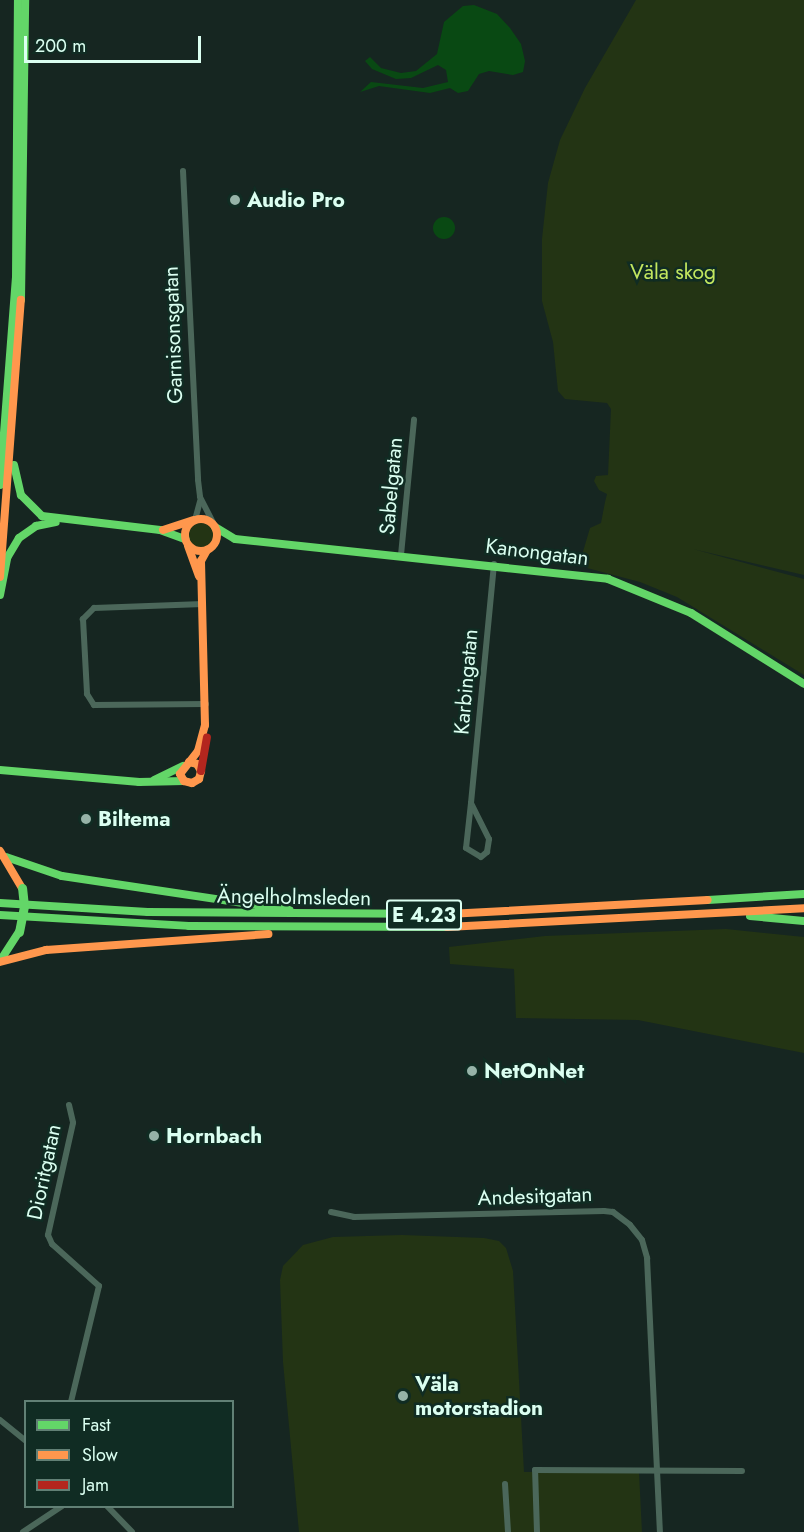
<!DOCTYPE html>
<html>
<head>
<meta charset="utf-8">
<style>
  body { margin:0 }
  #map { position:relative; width:804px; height:1532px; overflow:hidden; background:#162621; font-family:Jost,sans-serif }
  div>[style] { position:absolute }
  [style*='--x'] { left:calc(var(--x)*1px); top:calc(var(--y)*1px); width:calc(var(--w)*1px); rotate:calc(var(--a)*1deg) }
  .green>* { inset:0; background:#233414 }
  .round { border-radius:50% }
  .water>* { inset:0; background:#094913 }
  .street>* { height:6px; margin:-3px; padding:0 3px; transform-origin:3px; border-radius:3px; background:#4b675a }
  .fast>* { height:8px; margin:-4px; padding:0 4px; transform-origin:4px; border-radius:4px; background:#63d668 }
  .slow>* { height:8px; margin:-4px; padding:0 4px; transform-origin:4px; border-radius:4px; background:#ff974d }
  .slow>.ring { margin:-4px; padding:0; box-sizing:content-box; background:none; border:8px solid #ff974d; border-radius:50% }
  .jam>* { height:8px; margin:-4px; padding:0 4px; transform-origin:4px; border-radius:4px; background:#b3261e }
  .fast-bridge>* { height:9px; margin:-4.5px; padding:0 4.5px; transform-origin:4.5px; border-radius:4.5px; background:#63d668 }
  .dots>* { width:16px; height:16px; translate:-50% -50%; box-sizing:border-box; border:3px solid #102c23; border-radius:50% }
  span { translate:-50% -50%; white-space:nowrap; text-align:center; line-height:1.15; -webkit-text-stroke:5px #102c23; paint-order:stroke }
  .shield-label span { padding:2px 4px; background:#102c23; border:2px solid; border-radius:4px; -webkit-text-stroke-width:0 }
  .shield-label { font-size:20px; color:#dbfff1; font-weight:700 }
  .poi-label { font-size:21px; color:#dbfff1; font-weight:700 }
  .left { translate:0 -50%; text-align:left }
  .park-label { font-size:21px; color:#c3e75f }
  .street-label { font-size:21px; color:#dbfff1 }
  .legend { position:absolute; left:24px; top:1400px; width:210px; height:108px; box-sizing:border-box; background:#102c23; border:2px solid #618075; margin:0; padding:8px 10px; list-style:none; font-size:18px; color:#dbfff1 }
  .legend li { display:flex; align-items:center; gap:12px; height:30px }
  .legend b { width:30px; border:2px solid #618075 }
  .scale { position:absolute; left:24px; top:36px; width:177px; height:27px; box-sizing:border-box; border:3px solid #dbfff1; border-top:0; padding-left:8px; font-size:18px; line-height:21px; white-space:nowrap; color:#dbfff1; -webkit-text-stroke:4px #102c23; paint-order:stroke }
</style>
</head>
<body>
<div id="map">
  <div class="green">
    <i style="clip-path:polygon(636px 0,804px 0,804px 575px,693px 549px,804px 579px,804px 675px,677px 597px,640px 582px,587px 568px,588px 559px,582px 555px,590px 528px,601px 523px,605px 502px,607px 494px,599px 490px,594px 481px,596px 476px,608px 475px,611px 409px,607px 403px,565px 399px,558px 391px,553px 342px,542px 301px,542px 239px,548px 183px,560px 140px,585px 88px)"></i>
    <i class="round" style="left:189px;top:523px;width:24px;height:24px"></i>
    <i style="clip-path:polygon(726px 929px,804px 937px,804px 1053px,638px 1020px,516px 1018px,514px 969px,450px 964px,449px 947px,545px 936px)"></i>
    <i style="clip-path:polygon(402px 1235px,484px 1238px,499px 1241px,506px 1248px,513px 1271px,524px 1472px,639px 1472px,642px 1532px,299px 1532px,283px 1362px,280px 1280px,283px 1266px,303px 1245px,333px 1237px)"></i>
  </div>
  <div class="water">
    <i style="clip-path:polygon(474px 5px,497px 14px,510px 28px,521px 44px,525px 61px,523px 72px,513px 75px,489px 71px,479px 74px,468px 91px,458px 93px,450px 88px,430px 93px,379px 86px,360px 92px,371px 82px,423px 88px,448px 82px,446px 70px,438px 65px,411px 78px,396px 79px,372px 69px,365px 61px,370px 57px,381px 68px,401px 73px,416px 71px,437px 54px,444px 22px,463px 6px)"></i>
    <i class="round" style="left:433px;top:217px;width:22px;height:22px"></i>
  </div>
  <div class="street">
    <i style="--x:183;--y:171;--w:309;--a:87.2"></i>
    <i style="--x:198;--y:480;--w:17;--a:83"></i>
    <i style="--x:200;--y:497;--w:31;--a:63"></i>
    <i style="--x:195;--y:520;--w:20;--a:-75"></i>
    <i style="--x:401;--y:555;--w:136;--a:-84.5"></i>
    <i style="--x:203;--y:604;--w:109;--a:177.9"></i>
    <i style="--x:94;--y:608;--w:16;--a:135"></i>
    <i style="--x:83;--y:619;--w:75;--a:86.9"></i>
    <i style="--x:87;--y:694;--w:13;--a:58"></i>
    <i style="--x:94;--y:705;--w:112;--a:-0.5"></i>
    <i style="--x:471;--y:803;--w:45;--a:96.3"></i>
    <i style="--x:466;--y:848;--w:17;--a:31"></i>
    <i style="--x:481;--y:857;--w:8;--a:-40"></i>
    <i style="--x:487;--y:852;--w:13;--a:-81"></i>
    <i style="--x:489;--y:839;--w:40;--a:-116.6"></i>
    <i style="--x:471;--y:803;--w:240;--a:-84.5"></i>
    <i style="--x:69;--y:1105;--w:18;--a:77"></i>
    <i style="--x:73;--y:1123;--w:115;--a:102.6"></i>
    <i style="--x:48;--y:1235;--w:10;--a:66"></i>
    <i style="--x:52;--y:1244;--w:63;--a:41.8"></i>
    <i style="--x:99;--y:1286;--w:119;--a:103.6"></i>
    <i style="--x:331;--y:1212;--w:24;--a:12"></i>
    <i style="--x:354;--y:1217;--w:250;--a:-1.4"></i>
    <i style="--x:604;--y:1211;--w:9;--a:6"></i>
    <i style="--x:613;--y:1212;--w:21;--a:37"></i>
    <i style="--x:630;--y:1225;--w:19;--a:51"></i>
    <i style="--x:642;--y:1240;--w:19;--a:74"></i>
    <i style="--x:647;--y:1258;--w:274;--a:87.3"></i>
    <i style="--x:0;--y:1420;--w:33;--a:39"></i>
    <i style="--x:505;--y:1484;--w:48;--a:86.4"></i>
    <i style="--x:107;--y:1506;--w:36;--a:46"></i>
    <i style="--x:23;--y:1532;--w:47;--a:-33.7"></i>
    <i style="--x:537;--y:1532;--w:62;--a:-91.8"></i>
    <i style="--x:535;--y:1470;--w:207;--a:0.3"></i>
  </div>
  <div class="fast">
    <i style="--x:21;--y:300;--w:300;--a:-89.2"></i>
    <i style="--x:14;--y:465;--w:31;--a:77"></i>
    <i style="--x:21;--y:495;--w:30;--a:45"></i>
    <i style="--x:42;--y:516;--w:119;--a:6.8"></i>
    <i style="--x:160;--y:530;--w:27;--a:20"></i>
    <i style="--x:0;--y:485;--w:208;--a:-85.6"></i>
    <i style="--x:16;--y:278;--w:278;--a:-89.6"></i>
    <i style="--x:215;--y:527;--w:23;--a:31"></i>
    <i style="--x:235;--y:539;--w:375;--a:6.1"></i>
    <i style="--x:608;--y:579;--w:90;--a:22.3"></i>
    <i style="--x:691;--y:613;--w:133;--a:32.1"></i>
    <i style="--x:0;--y:595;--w:38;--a:-79"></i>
    <i style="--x:7;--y:558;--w:23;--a:-59"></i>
    <i style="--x:19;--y:538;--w:21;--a:-35"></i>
    <i style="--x:36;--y:526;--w:20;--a:-11"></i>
    <i style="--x:0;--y:770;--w:140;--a:4.9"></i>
    <i style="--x:139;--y:782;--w:45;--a:-1.3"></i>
    <i style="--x:154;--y:780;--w:32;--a:-26"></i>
    <i style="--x:6;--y:857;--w:59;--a:18.7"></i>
    <i style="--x:62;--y:876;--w:230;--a:8.5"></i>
    <i style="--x:708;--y:900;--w:96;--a:-3.6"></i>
    <i style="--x:0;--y:903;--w:148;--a:3.5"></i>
    <i style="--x:148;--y:912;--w:300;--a:0.4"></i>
    <i style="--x:0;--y:915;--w:189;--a:3.3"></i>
    <i style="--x:189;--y:926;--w:258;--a:0.2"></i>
    <i style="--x:750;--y:916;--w:54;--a:5.3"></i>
    <i style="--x:0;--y:961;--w:35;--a:-57"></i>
  </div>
  <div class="slow">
    <i class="ring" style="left:185px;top:519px;width:24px;height:24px"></i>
    <i style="--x:163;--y:530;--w:32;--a:-18"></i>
    <i style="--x:188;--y:546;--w:32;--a:70"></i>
    <i style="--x:0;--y:577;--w:278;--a:-85.7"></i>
    <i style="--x:189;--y:762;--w:8;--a:14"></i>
    <i style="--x:197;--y:764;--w:8;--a:60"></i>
    <i style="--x:201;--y:771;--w:8;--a:104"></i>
    <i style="--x:199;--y:779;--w:8;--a:150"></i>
    <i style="--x:192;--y:783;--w:8;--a:-166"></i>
    <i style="--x:184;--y:781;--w:8;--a:-120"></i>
    <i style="--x:180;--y:774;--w:29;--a:-52"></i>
    <i style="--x:198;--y:751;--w:27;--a:-75"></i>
    <i style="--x:205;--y:725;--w:164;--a:-91.4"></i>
    <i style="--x:201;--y:561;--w:13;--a:-61"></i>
    <i style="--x:0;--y:851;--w:43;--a:59.3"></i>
    <i style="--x:448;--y:914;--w:260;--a:-3.1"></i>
    <i style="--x:447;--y:927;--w:358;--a:-3"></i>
    <i style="--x:0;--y:962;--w:48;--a:-14.6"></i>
    <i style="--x:46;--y:950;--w:223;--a:-4.1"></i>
  </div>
  <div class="jam">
    <i style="--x:201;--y:771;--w:34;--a:-80"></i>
  </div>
  <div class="fast-bridge">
    <i style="--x:19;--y:932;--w:26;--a:-79"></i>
    <i style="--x:24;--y:906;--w:18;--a:-96"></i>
  </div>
  <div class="dots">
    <i style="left:235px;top:200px;background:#96b3a8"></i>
    <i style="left:86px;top:819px;background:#96b3a8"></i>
    <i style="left:472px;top:1071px;background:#96b3a8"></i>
    <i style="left:154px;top:1136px;background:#96b3a8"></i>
    <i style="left:403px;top:1396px;background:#96b3a8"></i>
  </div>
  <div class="shield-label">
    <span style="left:424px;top:915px">E 4.23</span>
  </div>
  <div class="poi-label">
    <span class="left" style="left:247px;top:200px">Audio Pro</span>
    <span class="left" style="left:98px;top:819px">Biltema</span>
    <span class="left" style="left:484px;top:1071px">NetOnNet</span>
    <span class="left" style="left:166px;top:1136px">Hornbach</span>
    <span class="left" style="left:415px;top:1396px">Väla<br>motorstadion</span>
  </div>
  <div class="park-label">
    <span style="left:673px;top:272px">Väla skog</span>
  </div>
  <div class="street-label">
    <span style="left:173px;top:335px;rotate:-92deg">Garnisonsgatan</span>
    <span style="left:391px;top:486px;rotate:-85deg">Sabelgatan</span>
    <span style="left:537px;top:552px;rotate:7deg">Kanongatan</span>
    <span style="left:466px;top:682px;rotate:-85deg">Karbingatan</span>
    <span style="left:294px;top:897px;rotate:1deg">Ängelholmsleden</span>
    <span style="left:44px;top:1172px;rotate:-78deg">Dioritgatan</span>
    <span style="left:535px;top:1196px;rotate:-2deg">Andesitgatan</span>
  </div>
  <ul class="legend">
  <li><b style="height:8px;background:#63d668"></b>Fast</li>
  <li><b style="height:8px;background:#ff974d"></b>Slow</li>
  <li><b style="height:8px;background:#b3261e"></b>Jam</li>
  </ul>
  <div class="scale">200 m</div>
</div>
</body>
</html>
